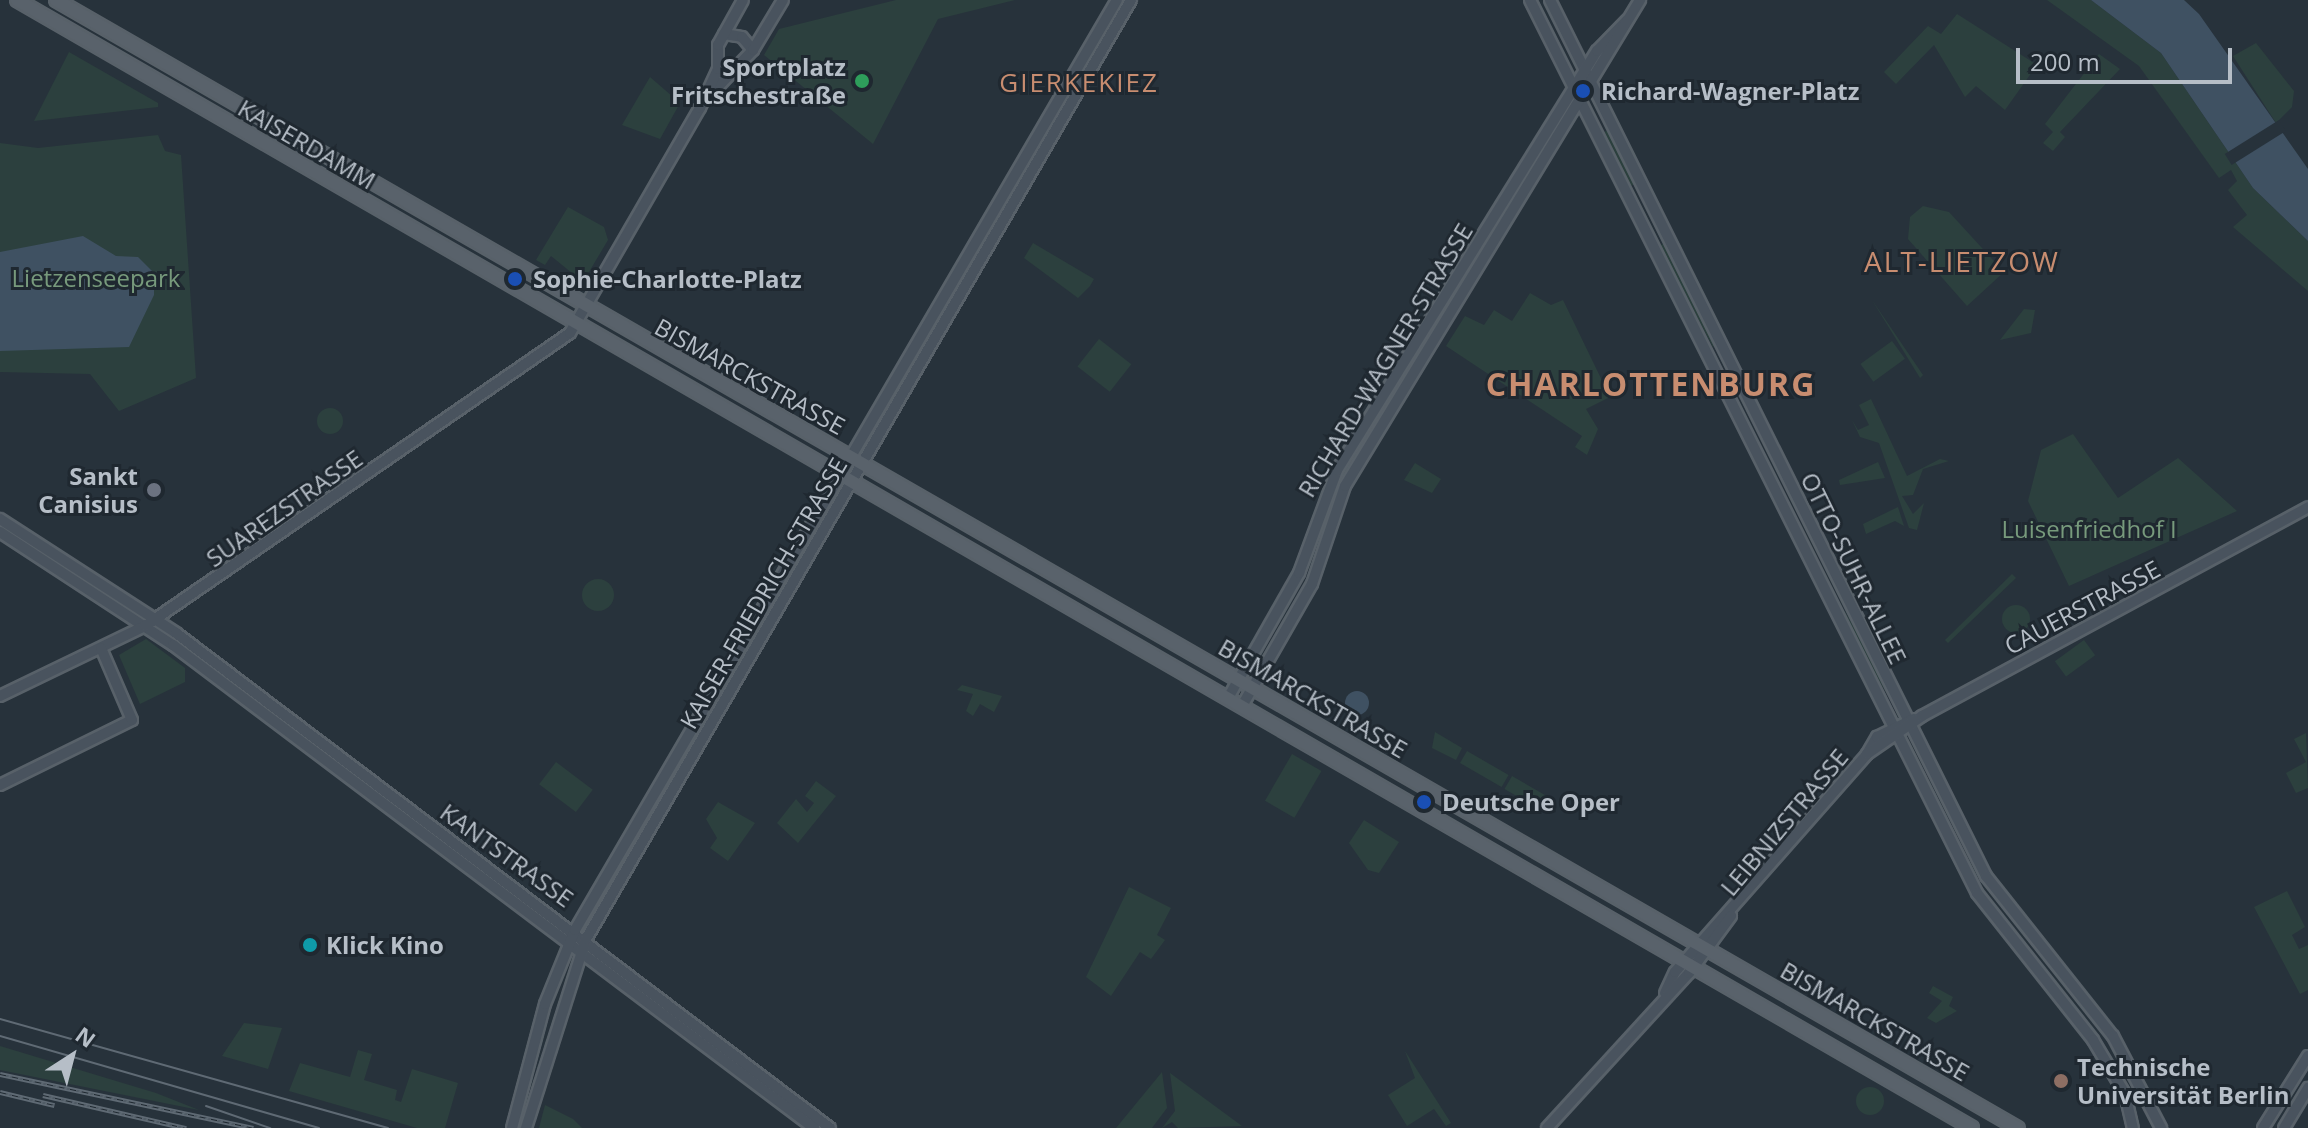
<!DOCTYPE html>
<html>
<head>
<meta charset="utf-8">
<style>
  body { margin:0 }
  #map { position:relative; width:2308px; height:1128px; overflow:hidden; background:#27323b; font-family:"Open Sans",sans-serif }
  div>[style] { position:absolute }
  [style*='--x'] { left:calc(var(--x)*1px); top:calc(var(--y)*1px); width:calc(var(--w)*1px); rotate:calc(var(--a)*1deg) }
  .green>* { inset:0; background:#2c403e; transform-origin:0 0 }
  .round { border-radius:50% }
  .water>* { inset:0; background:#3f5162 }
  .pier>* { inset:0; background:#27323b; transform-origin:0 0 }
  .roads { filter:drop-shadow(2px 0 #586169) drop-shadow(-2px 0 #586169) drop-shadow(0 2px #586169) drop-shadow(0 -2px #586169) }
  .secondary>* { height:10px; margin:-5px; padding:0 5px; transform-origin:5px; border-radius:5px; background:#49535e }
  .primary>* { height:12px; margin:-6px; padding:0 6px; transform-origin:6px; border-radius:6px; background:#59626b }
  .tram>* { height:2px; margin:-1px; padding:0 1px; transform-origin:1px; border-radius:1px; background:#5f6a74 }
  .rail>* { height:5px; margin-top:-2.5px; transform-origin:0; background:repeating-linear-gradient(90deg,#1f2830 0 6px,#5f6a74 0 12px); box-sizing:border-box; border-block:2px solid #5f6a74 }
  .dots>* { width:22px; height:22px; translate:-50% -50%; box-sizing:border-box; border:4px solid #1f2830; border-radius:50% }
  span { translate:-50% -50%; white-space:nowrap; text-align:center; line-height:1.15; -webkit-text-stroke:6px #1f2830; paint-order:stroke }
  .poi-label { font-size:24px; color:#b6bec7; font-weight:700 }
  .right { translate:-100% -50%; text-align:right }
  .left { translate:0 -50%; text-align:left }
  .street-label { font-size:24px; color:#b6bec7 }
  .park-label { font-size:24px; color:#779a7c }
  .neighbourhood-label { font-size:26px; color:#c88d70; letter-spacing:2px }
  .quarter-label { font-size:28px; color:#c88d70; letter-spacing:2px }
  .district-label { font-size:32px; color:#c88d70; font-weight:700; letter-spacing:2px }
  .north { position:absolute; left:32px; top:1016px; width:80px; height:80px; -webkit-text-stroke:6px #1f2830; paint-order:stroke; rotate:36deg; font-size:22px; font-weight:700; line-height:32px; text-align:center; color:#b6bec7 }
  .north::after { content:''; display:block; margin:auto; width:28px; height:36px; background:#b6bec7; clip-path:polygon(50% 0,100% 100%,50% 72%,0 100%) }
  .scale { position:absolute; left:2016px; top:48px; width:216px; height:36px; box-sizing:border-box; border:4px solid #b6bec7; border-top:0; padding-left:10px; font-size:24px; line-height:28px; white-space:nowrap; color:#b6bec7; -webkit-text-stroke:6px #1f2830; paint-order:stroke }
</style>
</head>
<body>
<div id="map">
  <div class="green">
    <i style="clip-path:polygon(896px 0,1015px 0,938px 19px,873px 144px,764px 55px,779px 29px)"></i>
    <i style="clip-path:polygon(2047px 0,2091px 0,2161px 53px,2253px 188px,2308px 241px,2308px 291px,2233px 227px,2247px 215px,2228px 190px,2237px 181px,2231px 170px,2219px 178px,2139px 66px)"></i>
    <i style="clip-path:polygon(1957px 14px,2037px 65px,2005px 110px,1976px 86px,1965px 97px,1934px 45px,1896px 84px,1884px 72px,1928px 26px,1941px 34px)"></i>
    <i style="clip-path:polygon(2256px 43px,2294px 91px,2292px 107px,2276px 123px,2233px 56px)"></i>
    <i style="clip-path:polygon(69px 52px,158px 103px,158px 107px,34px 121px)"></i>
    <i style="clip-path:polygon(2099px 54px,2120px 69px,2060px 132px,2065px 137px,2053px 151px,2043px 143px,2053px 132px,2045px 124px)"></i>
    <i style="clip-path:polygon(650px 77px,680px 103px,660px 139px,622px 125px)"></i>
    <i style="left:1608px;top:130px;width:60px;height:7px;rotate:62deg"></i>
    <i style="clip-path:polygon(158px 135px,165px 151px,181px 155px,196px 378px,119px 411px,90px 374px,0 372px,0 143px,38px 148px)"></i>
    <i style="clip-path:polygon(1923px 206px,1949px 212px,2004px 272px,1967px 306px,1908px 239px,1910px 217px)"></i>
    <i style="clip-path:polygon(568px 207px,604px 227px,608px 240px,583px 282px,551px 256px,545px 265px,536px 260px)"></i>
    <i style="clip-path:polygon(1033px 243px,1094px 279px,1090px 286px,1078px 298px,1024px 258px)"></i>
    <i style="clip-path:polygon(1665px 243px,1716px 345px,1713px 347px,1659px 246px)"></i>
    <i style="clip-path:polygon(1530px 293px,1551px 305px,1563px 300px,1610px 397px,1586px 409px,1598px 429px,1587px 455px,1575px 447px,1582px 436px,1446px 346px,1465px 316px,1484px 325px,1494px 310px,1512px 321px)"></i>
    <i style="clip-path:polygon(1872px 300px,1923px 375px,1920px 378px)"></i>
    <i style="clip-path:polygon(2024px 309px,2035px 310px,2031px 333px,2000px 340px)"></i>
    <i style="left:1099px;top:339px;width:41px;height:35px;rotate:38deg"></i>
    <i style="left:1892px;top:341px;width:22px;height:39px;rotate:54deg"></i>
    <i style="clip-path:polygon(1392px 388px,1397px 391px,1342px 482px,1336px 478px)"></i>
    <i style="clip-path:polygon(1871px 399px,1907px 476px,1940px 459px,1949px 461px,1923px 469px,1913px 495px,1902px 496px,1913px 514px,1924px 503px,1917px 530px,1909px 528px,1879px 443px,1860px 437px,1852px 420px,1858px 430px,1869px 425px,1859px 405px)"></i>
    <i class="round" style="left:317px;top:408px;width:26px;height:26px"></i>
    <i style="clip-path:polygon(2073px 434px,2118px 498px,2178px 458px,2237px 511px,2069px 586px,2028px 501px,2041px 450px)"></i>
    <i style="clip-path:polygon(1878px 462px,1885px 478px,1840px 485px,1839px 480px)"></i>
    <i style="clip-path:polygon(1415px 463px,1441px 479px,1432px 493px,1404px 480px)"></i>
    <i style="clip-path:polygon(1898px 507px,1904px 526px,1895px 521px,1866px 534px,1863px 524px)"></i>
    <i style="clip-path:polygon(2012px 574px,2016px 578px,1948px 643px,1945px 640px)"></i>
    <i class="round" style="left:582px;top:579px;width:32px;height:32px"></i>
    <i class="round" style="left:2002px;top:605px;width:28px;height:28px"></i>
    <i style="clip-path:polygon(1844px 610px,1868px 651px,1897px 710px,1864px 657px)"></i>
    <i style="clip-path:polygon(146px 639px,185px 668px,185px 682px,140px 704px,119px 655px)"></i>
    <i style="left:2084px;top:640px;width:19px;height:36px;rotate:54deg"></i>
    <i style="clip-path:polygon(962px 685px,1002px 696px,994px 712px,980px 704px,973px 716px,966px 711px,973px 694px,957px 690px)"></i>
    <i style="clip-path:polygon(1435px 732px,1462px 748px,1456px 760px,1432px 748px)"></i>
    <i style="clip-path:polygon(2306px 733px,2308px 788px,2296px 793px,2286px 773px,2306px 762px,2294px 739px)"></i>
    <i style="left:1467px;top:751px;width:48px;height:14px;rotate:30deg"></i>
    <i style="left:1292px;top:754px;width:34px;height:54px;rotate:30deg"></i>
    <i style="left:556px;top:762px;width:46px;height:28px;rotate:37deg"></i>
    <i style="left:1512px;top:776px;width:44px;height:15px;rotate:30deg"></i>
    <i style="clip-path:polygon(816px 781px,836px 796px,798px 843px,777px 823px,796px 799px,807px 812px,814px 803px,805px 796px)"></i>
    <i style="clip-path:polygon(718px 802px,755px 823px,728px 861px,710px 848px,717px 838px,706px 819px)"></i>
    <i style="clip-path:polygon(1364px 820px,1399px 842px,1379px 873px,1368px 870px,1349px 843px)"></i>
    <i style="clip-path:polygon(1129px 887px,1171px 908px,1157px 935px,1165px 940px,1151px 959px,1140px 952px,1111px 996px,1086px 977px)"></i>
    <i style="clip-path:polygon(2287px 891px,2305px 927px,2292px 935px,2299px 949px,2308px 945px,2308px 990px,2300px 994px,2254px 907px)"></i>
    <i style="clip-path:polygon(1933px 986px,1953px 997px,1949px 1006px,1957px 1011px,1936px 1023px,1927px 1018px,1942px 1001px,1929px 993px)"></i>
    <i style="clip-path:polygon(244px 1023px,282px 1028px,268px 1069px,222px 1056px)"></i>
    <i style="clip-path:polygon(0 1046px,156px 1093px,199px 1110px,0 1070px)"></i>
    <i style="clip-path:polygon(358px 1050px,372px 1054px,364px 1080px,397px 1090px,395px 1100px,401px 1102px,412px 1069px,458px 1083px,445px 1128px,417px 1128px,289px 1091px,300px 1063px,350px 1077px)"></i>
    <i style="clip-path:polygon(1405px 1051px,1451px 1123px,1446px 1126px,1434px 1109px,1407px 1126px,1388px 1095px,1415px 1078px)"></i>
    <i style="clip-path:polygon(1162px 1072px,1167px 1108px,1152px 1128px,1116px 1128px)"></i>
    <i style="clip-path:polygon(1170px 1073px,1242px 1126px,1178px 1128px,1172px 1122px,1162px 1128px,1175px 1111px)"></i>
    <i class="round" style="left:1856px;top:1087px;width:28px;height:28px"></i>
    <i style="clip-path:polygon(545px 1105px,573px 1119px,582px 1128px,539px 1128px)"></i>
  </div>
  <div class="water">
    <i style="clip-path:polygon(2091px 0,2184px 0,2199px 14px,2308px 169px,2308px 241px,2253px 188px,2161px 53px)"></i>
    <i style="clip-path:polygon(83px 236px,116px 256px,138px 257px,154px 273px,154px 295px,129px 347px,0 351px,0 252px)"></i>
    <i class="round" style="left:1345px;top:691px;width:24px;height:24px"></i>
  </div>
  <div class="pier">
    <i style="left:2279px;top:120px;width:13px;height:64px;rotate:58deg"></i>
  </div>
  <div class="roads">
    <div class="secondary">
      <i style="--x:1530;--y:0;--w:999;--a:63.41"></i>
      <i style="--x:1977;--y:893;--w:187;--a:51.7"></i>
      <i style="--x:2093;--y:1040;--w:63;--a:59.3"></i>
      <i style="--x:2125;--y:1094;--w:35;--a:77"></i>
      <i style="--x:1550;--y:0;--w:979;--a:63.54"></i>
      <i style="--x:1986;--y:876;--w:204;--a:51.6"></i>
      <i style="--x:2113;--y:1036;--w:104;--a:62.4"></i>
      <i style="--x:724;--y:34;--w:18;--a:9"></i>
      <i style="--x:742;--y:37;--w:17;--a:50"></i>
      <i style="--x:711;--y:94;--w:61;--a:-46.3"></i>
      <i style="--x:753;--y:50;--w:58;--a:-59"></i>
      <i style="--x:0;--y:519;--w:210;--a:32.9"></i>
      <i style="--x:176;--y:633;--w:820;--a:37.12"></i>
      <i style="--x:0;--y:532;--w:207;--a:33.2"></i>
      <i style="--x:173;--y:645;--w:803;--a:37"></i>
      <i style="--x:0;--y:696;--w:161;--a:-25.8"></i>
      <i style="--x:145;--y:626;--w:516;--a:-34.58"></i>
      <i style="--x:570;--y:333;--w:260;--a:-60"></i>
      <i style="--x:700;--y:108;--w:43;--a:-65.2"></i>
      <i style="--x:718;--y:69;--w:24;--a:-90"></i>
      <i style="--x:718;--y:45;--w:51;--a:-60.9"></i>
      <i style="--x:1228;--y:698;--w:144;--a:-60.4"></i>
      <i style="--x:1299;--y:573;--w:110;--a:-69.7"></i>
      <i style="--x:1337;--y:470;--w:493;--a:-58.2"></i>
      <i style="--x:1597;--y:51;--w:43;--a:-45.9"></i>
      <i style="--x:1242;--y:706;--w:141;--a:-60.2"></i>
      <i style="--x:1312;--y:584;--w:103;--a:-71.4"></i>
      <i style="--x:1345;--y:486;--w:569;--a:-58.74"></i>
      <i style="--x:1867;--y:754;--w:20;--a:-60"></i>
      <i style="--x:1877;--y:737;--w:41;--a:-25.9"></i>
      <i style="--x:0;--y:785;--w:147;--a:-26.2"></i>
      <i style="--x:132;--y:720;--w:78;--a:-113.3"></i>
      <i style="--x:1665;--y:993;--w:23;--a:-65"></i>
      <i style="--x:1675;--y:972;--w:290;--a:-48.6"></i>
      <i style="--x:1867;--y:754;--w:67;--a:-34.6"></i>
      <i style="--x:1922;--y:716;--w:439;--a:-28.4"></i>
      <i style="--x:512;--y:1128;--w:128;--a:-75.1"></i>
      <i style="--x:545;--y:1004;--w:80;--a:-67.9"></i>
      <i style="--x:575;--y:930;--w:1076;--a:-59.77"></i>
      <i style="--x:526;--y:1128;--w:198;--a:-72.4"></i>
      <i style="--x:586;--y:939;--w:1086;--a:-59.87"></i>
      <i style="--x:1547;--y:1128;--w:210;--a:-47.5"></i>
      <i style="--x:1689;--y:973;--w:71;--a:-53.6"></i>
      <i style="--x:2263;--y:1128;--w:85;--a:-58"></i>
      <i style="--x:2284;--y:1128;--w:47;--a:-59"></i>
    </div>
    <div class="primary">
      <i style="--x:17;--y:0;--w:2257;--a:29.98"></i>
      <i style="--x:56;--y:0;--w:2263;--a:29.9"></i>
    </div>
  </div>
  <div class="tram">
    <i style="--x:0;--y:1019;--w:403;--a:15.7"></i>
    <i style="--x:0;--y:1036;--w:332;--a:16.1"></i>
    <i style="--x:206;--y:1106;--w:68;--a:19"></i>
  </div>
  <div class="rail">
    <i style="--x:0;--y:1074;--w:259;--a:12"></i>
    <i style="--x:0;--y:1092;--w:56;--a:13.5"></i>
    <i style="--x:43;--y:1095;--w:147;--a:13"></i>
  </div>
  <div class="dots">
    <i style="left:862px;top:81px;background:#2e9e5b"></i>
    <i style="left:1583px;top:91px;background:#1a4fb4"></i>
    <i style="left:515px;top:279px;background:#1a4fb4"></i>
    <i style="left:154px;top:490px;background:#6b7280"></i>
    <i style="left:1424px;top:802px;background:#1a4fb4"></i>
    <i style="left:310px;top:945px;background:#0f9aa8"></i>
    <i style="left:2061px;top:1081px;background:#8d6e63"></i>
  </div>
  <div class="poi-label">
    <span class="right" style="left:846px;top:81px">Sportplatz<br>Fritschestraße</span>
    <span class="left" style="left:1601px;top:91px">Richard-Wagner-Platz</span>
    <span class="left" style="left:533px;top:279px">Sophie-Charlotte-Platz</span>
    <span class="right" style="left:138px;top:490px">Sankt<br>Canisius</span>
    <span class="left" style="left:1442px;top:802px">Deutsche Oper</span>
    <span class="left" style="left:326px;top:945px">Klick Kino</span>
    <span class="left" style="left:2077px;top:1081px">Technische<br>Universität Berlin</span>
  </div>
  <div class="street-label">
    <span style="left:307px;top:144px;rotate:30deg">KAISERDAMM</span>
    <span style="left:1385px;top:360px;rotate:-59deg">RICHARD-WAGNER-STRASSE</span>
    <span style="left:750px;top:376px;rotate:29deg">BISMARCKSTRASSE</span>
    <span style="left:284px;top:508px;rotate:-35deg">SUAREZSTRASSE</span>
    <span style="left:1854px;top:568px;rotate:64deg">OTTO-SUHR-ALLEE</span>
    <span style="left:763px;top:593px;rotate:-60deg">KAISER-FRIEDRICH-STRASSE</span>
    <span style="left:2082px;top:607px;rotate:-28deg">CAUERSTRASSE</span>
    <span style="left:1313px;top:698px;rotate:30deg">BISMARCKSTRASSE</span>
    <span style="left:1784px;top:822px;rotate:-50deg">LEIBNIZSTRASSE</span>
    <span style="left:507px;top:855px;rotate:36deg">KANTSTRASSE</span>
    <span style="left:1875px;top:1021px;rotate:30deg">BISMARCKSTRASSE</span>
  </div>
  <div class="park-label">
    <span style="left:96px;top:278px">Lietzenseepark</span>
    <span style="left:2089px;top:529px">Luisenfriedhof I</span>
  </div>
  <div class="neighbourhood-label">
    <span style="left:1079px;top:83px">GIERKEKIEZ</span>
  </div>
  <div class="quarter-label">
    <span style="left:1962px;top:261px">ALT-LIETZOW</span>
  </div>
  <div class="district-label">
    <span style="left:1651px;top:384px">CHARLOTTENBURG</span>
  </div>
  <div class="north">N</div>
  <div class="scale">200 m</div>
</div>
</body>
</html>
